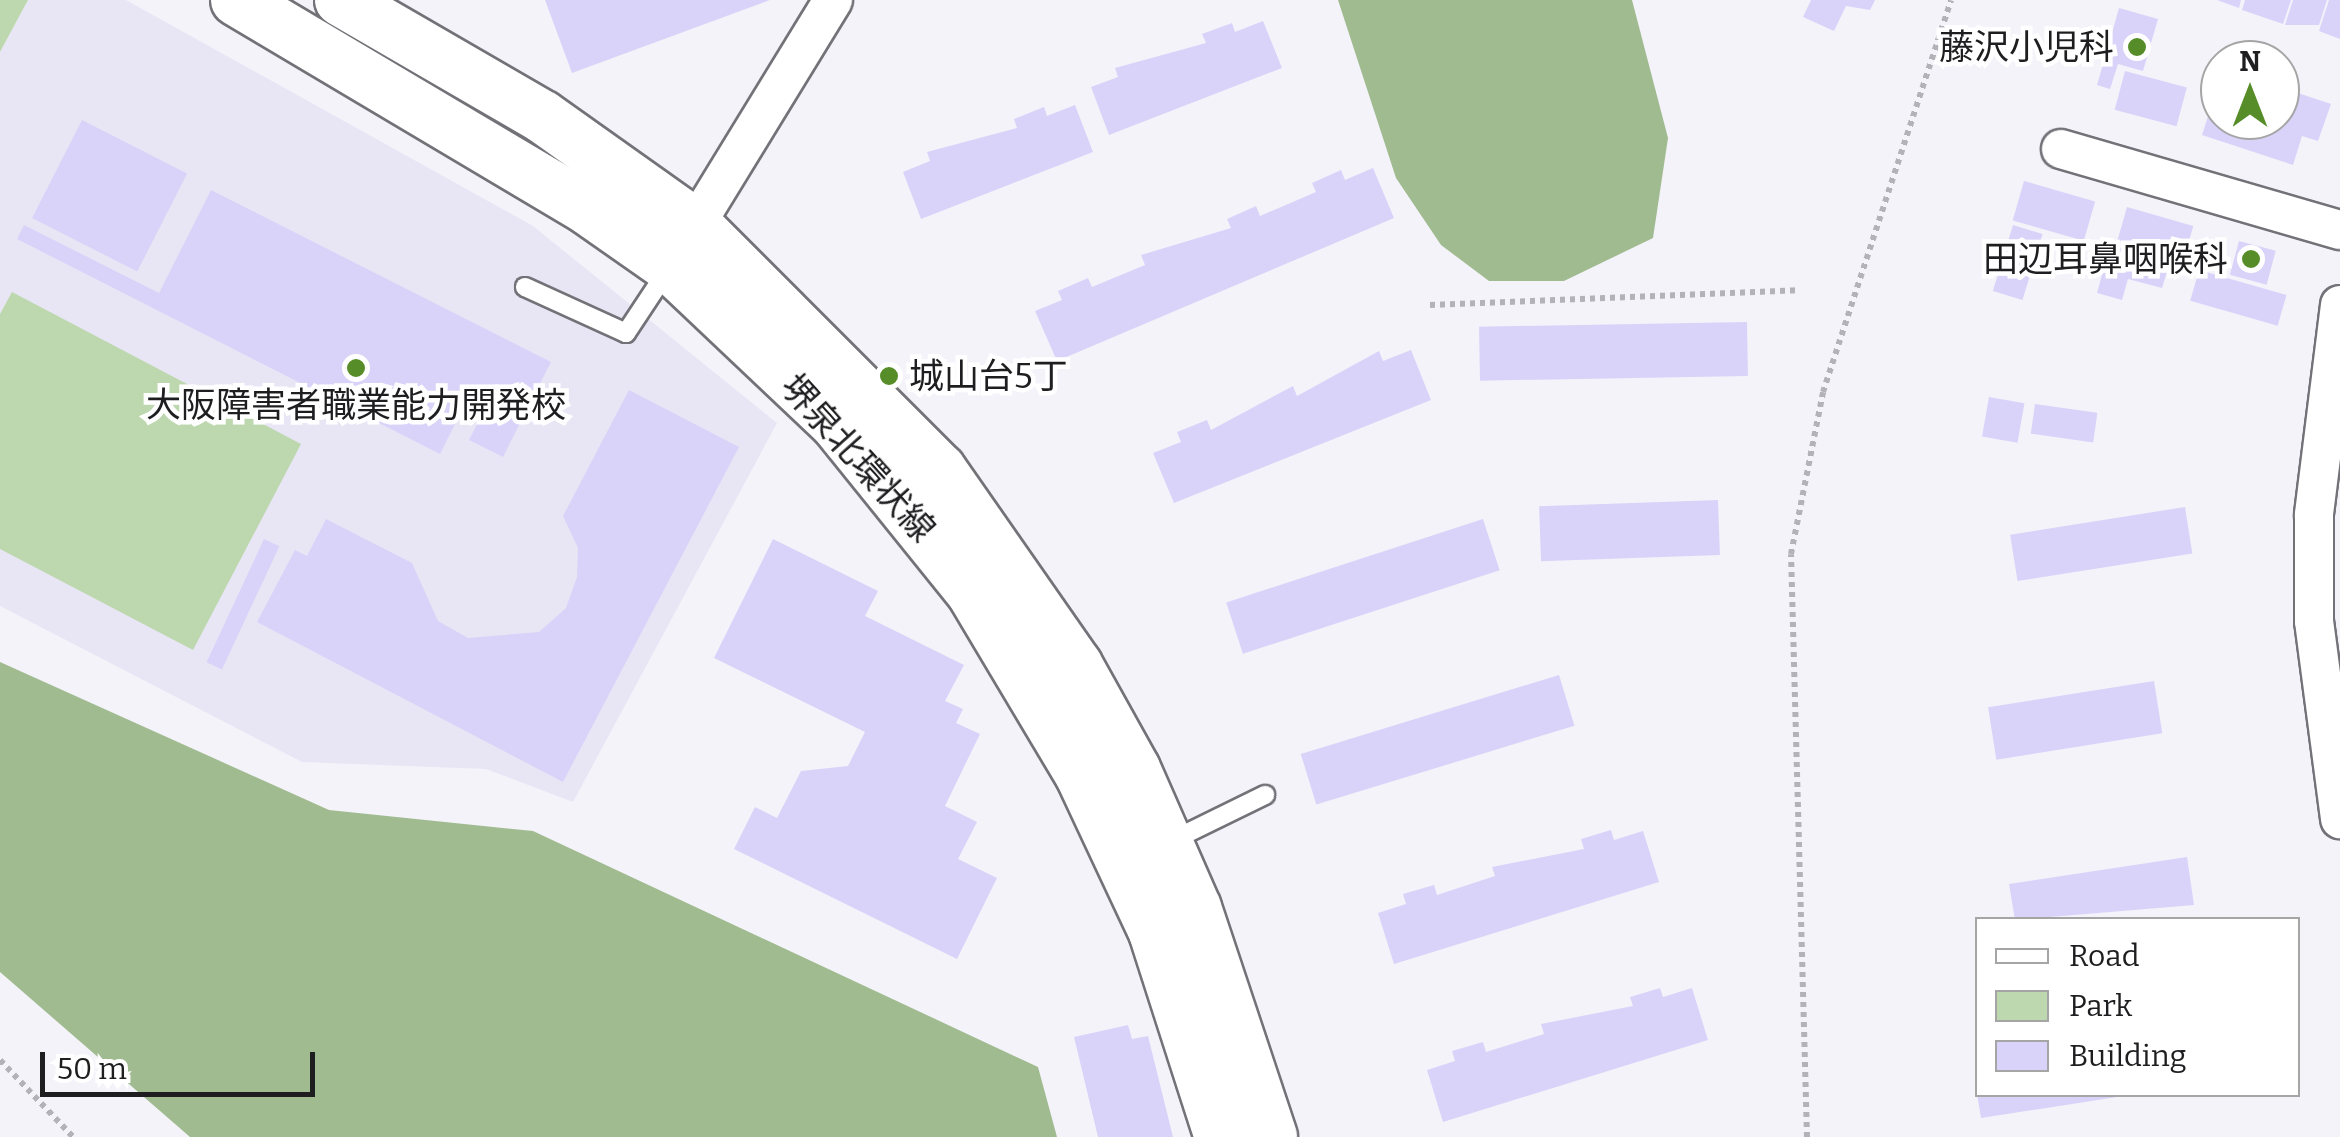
<!DOCTYPE html>
<html>
<head>
<meta charset="utf-8">
<style>
  body { margin:0 }
  #map { position:relative; width:2340px; height:1137px; overflow:hidden; background:#f4f3fa; font-family:Bitter,"Noto Sans JP",serif }
  div>[style] { position:absolute }
  [style*='--x'] { left:calc(var(--x)*1px); top:calc(var(--y)*1px); width:calc(var(--w)*1px); rotate:calc(var(--a)*1deg) }
  .built>* { inset:0; background:#e8e6f4 }
  .green>* { inset:0; background:#bdd7ae }
  .forest>* { inset:0; background:#a1bb91 }
  .building>* { inset:0; background:#d9d3f9; transform-origin:0 0 }
  .path>* { height:6px; margin-top:-3px; transform-origin:0; background:repeating-linear-gradient(90deg,#b3b2b7 0 5px,transparent 0 10px) }
  .roads { filter:drop-shadow(2px 0 #727278) drop-shadow(-2px 0 #727278) drop-shadow(0 2px #727278) drop-shadow(0 -2px #727278) }
  .service>* { height:18px; margin:-9px; padding:0 9px; transform-origin:9px; border-radius:9px; background:#fff }
  .minor>* { height:38px; margin:-19px; padding:0 19px; transform-origin:19px; border-radius:19px; background:#fff }
  .secondary>* { height:52px; margin:-26px; padding:0 26px; transform-origin:26px; border-radius:26px; background:#fff }
  .dots>* { width:28px; height:28px; translate:-50% -50%; box-sizing:border-box; border:5px solid #fff; border-radius:50% }
  span { translate:-50% -50%; white-space:nowrap; text-align:center; line-height:1.15; -webkit-text-stroke:9px #fff; paint-order:stroke }
  .poi-label { font-size:35px; color:#1e1e20 }
  .right { translate:-100% -50%; text-align:right }
  .left { translate:0 -50%; text-align:left }
  .street-label { font-size:35px; color:#1e1e20 }
  .legend { position:absolute; left:1975px; top:917px; width:325px; height:180px; box-sizing:border-box; background:#fff; border:2px solid #a5a5a6; margin:0; padding:12px 18px; list-style:none; font-size:30px; color:#1e1e20 }
  .legend li { display:flex; align-items:center; gap:20px; height:50px }
  .legend b { width:50px; border:2px solid #a5a5a6 }
  .north { position:absolute; left:2200px; top:40px; width:100px; height:100px; box-sizing:border-box; background:#fff; border:2px solid #a5a5a6; border-radius:50%; rotate:0deg; font-size:28px; font-weight:700; line-height:40px; text-align:center; color:#1e1e20 }
  .north::after { content:''; display:block; margin:auto; width:35px; height:45px; background:#568d28; clip-path:polygon(50% 0,100% 100%,50% 72%,0 100%) }
  .scale { position:absolute; left:40px; top:1052px; width:275px; height:45px; box-sizing:border-box; border:5px solid #1e1e20; border-top:0; padding-left:12px; font-size:30px; line-height:35px; white-space:nowrap; color:#1e1e20; -webkit-text-stroke:8px #fff; paint-order:stroke }
</style>
</head>
<body>
<div id="map">
  <div class="built">
    <i style="clip-path:polygon(28px 0,126px 0,533px 226px,777px 423px,573px 802px,486px 769px,302px 762px,0 606px,0 52px)"></i>
  </div>
  <div class="green">
    <i style="clip-path:polygon(0 0,28px 0,0 52px)"></i>
    <i style="clip-path:polygon(12px 292px,301px 444px,193px 650px,0 549px,0 314px)"></i>
  </div>
  <div class="forest">
    <i style="clip-path:polygon(1338px 0,1632px 0,1668px 138px,1653px 238px,1564px 281px,1489px 281px,1441px 245px,1396px 178px)"></i>
    <i style="clip-path:polygon(0 662px,329px 810px,533px 831px,1038px 1067px,1057px 1137px,190px 1137px,0 972px)"></i>
  </div>
  <div class="building">
    <i style="clip-path:polygon(545px 0,770px 0,572px 73px)"></i>
    <i style="clip-path:polygon(1811px 0,1875px 0,1870px 10px,1846px 6px,1834px 31px,1803px 17px)"></i>
    <i style="clip-path:polygon(2217px 0,2241px 0,2239px 8px)"></i>
    <i style="clip-path:polygon(2245px 0,2291px 0,2283px 24px,2242px 10px)"></i>
    <i style="clip-path:polygon(2293px 0,2327px 0,2319px 25px,2285px 25px)"></i>
    <i style="clip-path:polygon(2329px 0,2340px 0,2340px 39px,2319px 31px)"></i>
    <i style="clip-path:polygon(2119px 8px,2158px 19px,2143px 71px,2118px 64px,2110px 89px,2097px 85px)"></i>
    <i style="clip-path:polygon(1263px 21px,1282px 68px,1109px 135px,1091px 87px,1118px 77px,1115px 68px,1206px 43px,1202px 34px,1232px 23px,1235px 32px)"></i>
    <i style="left:2125px;top:71px;width:64px;height:40px;rotate:15deg"></i>
    <i style="clip-path:polygon(2219px 82px,2220px 120px,2280px 120px,2280px 87px,2331px 104px,2318px 141px,2302px 136px,2293px 165px,2202px 135px)"></i>
    <i style="clip-path:polygon(1075px 105px,1093px 152px,921px 219px,903px 172px,930px 161px,927px 152px,1017px 128px,1014px 119px,1044px 107px,1047px 116px)"></i>
    <i style="left:82px;top:120px;width:118px;height:110px;rotate:27deg"></i>
    <i style="clip-path:polygon(1373px 168px,1394px 218px,1057px 361px,1035px 311px,1062px 300px,1058px 291px,1088px 278px,1092px 287px,1145px 265px,1141px 255px,1231px 228px,1227px 219px,1256px 206px,1260px 216px,1316px 192px,1312px 183px,1341px 170px,1345px 180px)"></i>
    <i style="left:2024px;top:181px;width:74px;height:41px;rotate:16deg"></i>
    <i style="clip-path:polygon(211px 190px,551px 362px,503px 457px,469px 440px,492px 395px,474px 386px,440px 454px,17px 239px,24px 225px,159px 293px)"></i>
    <i style="left:2127px;top:207px;width:69px;height:35px;rotate:16deg"></i>
    <i style="left:2013px;top:225px;width:31px;height:69px;rotate:17deg"></i>
    <i style="left:2239px;top:241px;width:38px;height:35px;rotate:15deg"></i>
    <i style="clip-path:polygon(2110px 245px,2170px 262px,2162px 288px,2128px 279px,2122px 300px,2097px 293px)"></i>
    <i style="left:2199px;top:270px;width:91px;height:32px;rotate:16deg"></i>
    <i style="left:1747px;top:322px;width:54px;height:268px;rotate:89deg"></i>
    <i style="clip-path:polygon(1411px 350px,1431px 400px,1174px 503px,1153px 453px,1181px 442px,1177px 432px,1207px 420px,1211px 430px,1293px 386px,1297px 396px,1379px 351px,1383px 361px)"></i>
    <i style="clip-path:polygon(629px 390px,739px 447px,563px 782px,257px 622px,295px 550px,307px 556px,326px 519px,412px 563px,438px 621px,468px 638px,539px 632px,566px 608px,577px 577px,578px 548px,563px 516px)"></i>
    <i style="left:1989px;top:397px;width:36px;height:40px;rotate:10deg"></i>
    <i style="left:2035px;top:404px;width:63px;height:30px;rotate:8deg"></i>
    <i style="left:1718px;top:500px;width:55px;height:179px;rotate:88deg"></i>
    <i style="left:2185px;top:507px;width:47px;height:177px;rotate:81deg"></i>
    <i style="left:1483px;top:519px;width:54px;height:270px;rotate:72deg"></i>
    <i style="left:264px;top:539px;width:17px;height:136px;rotate:25deg"></i>
    <i style="clip-path:polygon(773px 539px,878px 591px,865px 616px,964px 665px,945px 701px,963px 709px,956px 723px,980px 734px,945px 806px,977px 822px,958px 859px,997px 878px,957px 959px,734px 849px,755px 807px,777px 818px,801px 771px,848px 766px,865px 732px,714px 658px)"></i>
    <i style="left:1559px;top:675px;width:53px;height:270px;rotate:73deg"></i>
    <i style="left:2154px;top:681px;width:53px;height:168px;rotate:81deg"></i>
    <i style="clip-path:polygon(1611px 830px,1614px 840px,1643px 831px,1659px 882px,1394px 964px,1378px 913px,1406px 904px,1403px 894px,1434px 885px,1437px 895px,1495px 876px,1492px 867px,1584px 849px,1581px 839px)"></i>
    <i style="clip-path:polygon(2187px 857px,2194px 905px,2015px 920px,2009px 884px)"></i>
    <i style="clip-path:polygon(1660px 988px,1663px 997px,1692px 988px,1708px 1040px,1443px 1122px,1427px 1070px,1455px 1061px,1452px 1051px,1483px 1042px,1486px 1052px,1544px 1034px,1541px 1024px,1633px 1006px,1630px 997px)"></i>
    <i style="clip-path:polygon(1128px 1025px,1132px 1039px,1148px 1036px,1173px 1137px,1098px 1137px,1074px 1037px)"></i>
    <i style="clip-path:polygon(1977px 1094px,2117px 1094px,2117px 1097px,1981px 1118px)"></i>
  </div>
  <div class="path">
    <i style="--x:1430;--y:305;--w:368;--a:-2.3"></i>
    <i style="--x:0;--y:1060;--w:106;--a:46.5"></i>
    <i style="--x:1807;--y:1137;--w:583;--a:-91.57"></i>
    <i style="--x:1791;--y:554;--w:165;--a:-78.8"></i>
    <i style="--x:1823;--y:392;--w:412;--a:-71.9"></i>
  </div>
  <div class="roads">
    <div class="service">
      <i style="--x:525;--y:287;--w:111;--a:24.5"></i>
      <i style="--x:626;--y:333;--w:74;--a:-56.5"></i>
      <i style="--x:1171;--y:841;--w:105;--a:-26.1"></i>
    </div>
    <div class="minor">
      <i style="--x:2061;--y:149;--w:291;--a:16.2"></i>
      <i style="--x:683;--y:245;--w:287;--a:-58.5"></i>
      <i style="--x:2340;--y:305;--w:212;--a:97.1"></i>
      <i style="--x:2314;--y:515;--w:106;--a:90"></i>
      <i style="--x:2314;--y:621;--w:200;--a:82.5"></i>
    </div>
    <div class="secondary">
      <i style="--x:237;--y:0;--w:411;--a:30.7"></i>
      <i style="--x:590;--y:210;--w:98;--a:35"></i>
      <i style="--x:670;--y:266;--w:228;--a:43.4"></i>
      <i style="--x:836;--y:423;--w:218;--a:51.1"></i>
      <i style="--x:973;--y:593;--w:213;--a:59.2"></i>
      <i style="--x:1082;--y:776;--w:172;--a:64.9"></i>
      <i style="--x:1155;--y:932;--w:215;--a:72.2"></i>
      <i style="--x:341;--y:0;--w:233;--a:30.1"></i>
      <i style="--x:543;--y:117;--w:186;--a:35.4"></i>
      <i style="--x:695;--y:225;--w:346;--a:45"></i>
      <i style="--x:940;--y:470;--w:238;--a:55.1"></i>
      <i style="--x:1076;--y:665;--w:119;--a:60.9"></i>
      <i style="--x:1134;--y:769;--w:152;--a:66.3"></i>
      <i style="--x:1195;--y:908;--w:241;--a:71.6"></i>
    </div>
  </div>
  <div class="dots">
    <i style="left:2137px;top:47px;background:#568d28"></i>
    <i style="left:2251px;top:259px;background:#568d28"></i>
    <i style="left:356px;top:368px;background:#568d28"></i>
    <i style="left:889px;top:376px;background:#568d28"></i>
  </div>
  <div class="poi-label">
    <span class="right" style="left:2114px;top:47px">藤沢小児科</span>
    <span class="right" style="left:2228px;top:259px">田辺耳鼻咽喉科</span>
    <span class="left" style="left:909px;top:376px">城山台5丁</span>
    <span style="left:356px;top:405px">大阪障害者職業能力開発校</span>
  </div>
  <div class="street-label">
    <span style="left:858px;top:458px;rotate:48deg">堺泉北環状線</span>
  </div>
  <ul class="legend">
  <li><b style="height:12px;background:#fff"></b>Road</li>
  <li><b style="height:28px;background:#bdd7ae"></b>Park</li>
  <li><b style="height:28px;background:#d9d3f9"></b>Building</li>
  </ul>
  <div class="north">N</div>
  <div class="scale">50 m</div>
</div>
</body>
</html>
